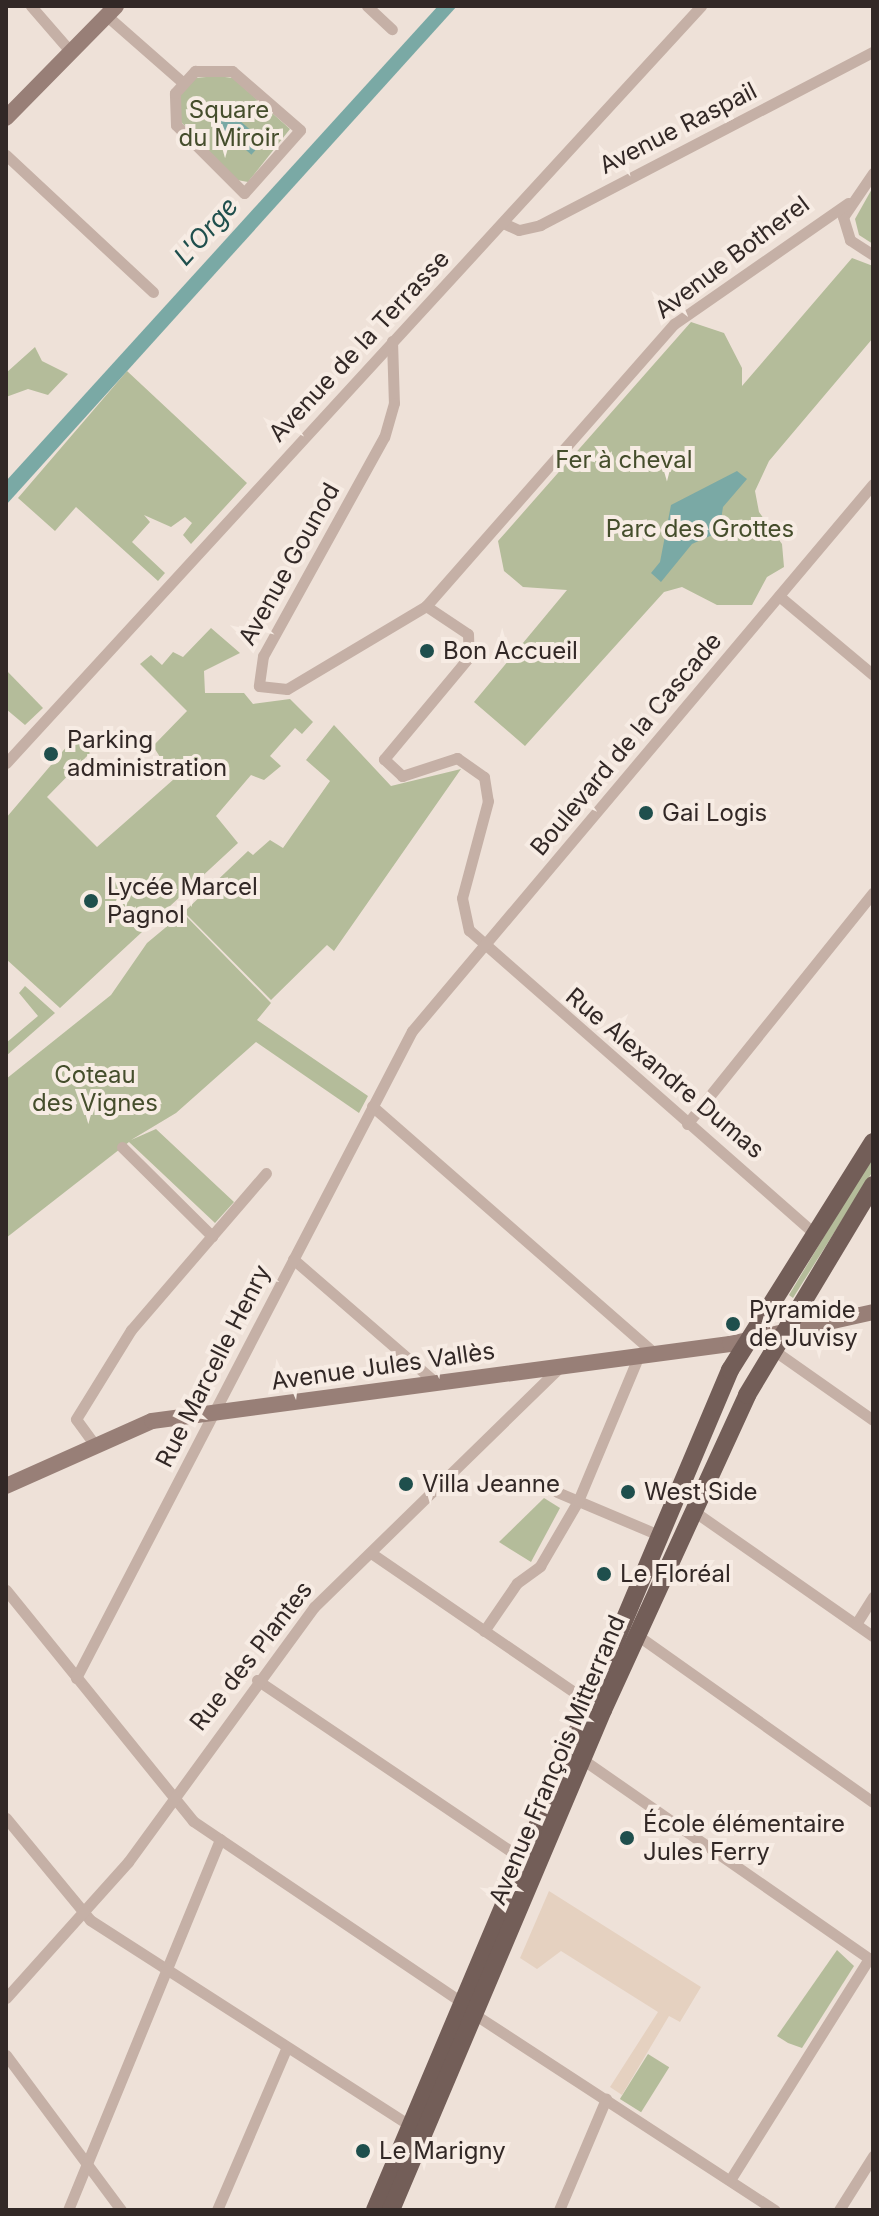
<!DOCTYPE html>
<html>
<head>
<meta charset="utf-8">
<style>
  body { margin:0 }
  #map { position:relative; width:879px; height:2216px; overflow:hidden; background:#eee1d8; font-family:Inter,sans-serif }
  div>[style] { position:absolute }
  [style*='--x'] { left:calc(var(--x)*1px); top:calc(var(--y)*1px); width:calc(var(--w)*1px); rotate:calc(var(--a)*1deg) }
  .green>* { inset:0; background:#b4bc9a; transform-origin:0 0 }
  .plaza>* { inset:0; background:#e5d1c0 }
  .water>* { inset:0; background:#7aa9a5; transform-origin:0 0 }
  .street>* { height:11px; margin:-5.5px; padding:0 5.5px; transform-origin:5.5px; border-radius:5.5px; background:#c5b0a6 }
  .secondary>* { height:16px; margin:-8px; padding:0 8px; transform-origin:8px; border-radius:8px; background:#987f77 }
  .primary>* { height:18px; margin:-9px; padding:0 9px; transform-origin:9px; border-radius:9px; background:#735e58 }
  .dots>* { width:22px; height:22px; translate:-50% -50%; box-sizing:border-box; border:4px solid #f7ece4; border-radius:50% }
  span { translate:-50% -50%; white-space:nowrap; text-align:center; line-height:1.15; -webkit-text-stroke:8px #f7ece4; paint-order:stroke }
  .park-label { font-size:24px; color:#454e2c }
  .street-label { font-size:24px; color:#322826 }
  .poi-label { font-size:24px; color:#322826 }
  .left { translate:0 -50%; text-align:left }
  .water-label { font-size:26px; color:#1f4f4d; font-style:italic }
  .frame { position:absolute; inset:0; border:8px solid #322826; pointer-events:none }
</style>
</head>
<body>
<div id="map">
  <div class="green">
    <i style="clip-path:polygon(217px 76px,233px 78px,290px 129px,248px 182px,237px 180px,181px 122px,179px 95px,195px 78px)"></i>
    <i style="clip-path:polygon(873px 187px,873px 244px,859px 235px,855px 219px)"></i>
    <i style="clip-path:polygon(852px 258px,873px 266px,873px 338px,769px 461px,755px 491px,759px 512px,782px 544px,784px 567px,767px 577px,752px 605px,717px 605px,682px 587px,664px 592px,525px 746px,474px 702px,567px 590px,523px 587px,504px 571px,498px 541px,691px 322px,724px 333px,742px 368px,742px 386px)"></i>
    <i style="clip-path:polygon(35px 347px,42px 361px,68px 374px,48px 395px,28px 389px,6px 397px,6px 373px)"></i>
    <i style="clip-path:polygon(127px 371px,247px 483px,191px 544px,183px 535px,192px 523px,185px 517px,171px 527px,144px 515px,150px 522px,132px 542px,165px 573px,158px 581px,76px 507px,55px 531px,18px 498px)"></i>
    <i style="clip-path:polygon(211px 628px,240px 653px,204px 671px,205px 693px,244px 693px,253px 704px,290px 699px,313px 722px,302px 734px,295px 728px,270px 756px,281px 766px,264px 780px,251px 775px,216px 816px,238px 843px,60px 1008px,6px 959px,6px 818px,74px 738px,90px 753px,47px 797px,97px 847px,174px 779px,153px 746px,187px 711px,140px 664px,151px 655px,162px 665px,173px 652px,183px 657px)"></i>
    <i style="clip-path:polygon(6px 670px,43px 708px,25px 725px,6px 709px)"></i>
    <i style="clip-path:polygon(334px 725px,391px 786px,461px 769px,334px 951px,327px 945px,271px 1000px,184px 912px,248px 851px,253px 855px,270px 840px,283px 848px,330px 781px,306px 760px)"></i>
    <i style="clip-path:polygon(183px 913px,271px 1003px,257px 1020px,368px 1096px,359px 1113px,256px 1042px,176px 1113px,131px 1140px,156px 1129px,234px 1202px,215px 1223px,129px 1142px,6px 1238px,6px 1079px,111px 995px,147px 943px)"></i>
    <i style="clip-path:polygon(25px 986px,55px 1013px,6px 1056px,6px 1043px,38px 1016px,19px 993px)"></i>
    <i style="clip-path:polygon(873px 1155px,873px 1171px,793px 1298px,789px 1295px)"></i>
    <i style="clip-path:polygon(544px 1498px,560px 1508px,531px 1562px,499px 1542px)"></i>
    <i style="clip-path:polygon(837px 1950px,854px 1966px,802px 2048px,788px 2043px,777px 2036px)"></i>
    <i style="left:648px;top:2054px;width:25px;height:53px;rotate:32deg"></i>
  </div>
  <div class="plaza">
    <i style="clip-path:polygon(549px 1891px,701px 1987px,680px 2022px,669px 2016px,622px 2095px,610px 2087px,658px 2012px,561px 1951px,537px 1969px,520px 1958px)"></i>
  </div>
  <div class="water">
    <i style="clip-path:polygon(438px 6px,457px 6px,6px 505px,6px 481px)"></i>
    <i style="left:224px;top:107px;width:52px;height:18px;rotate:41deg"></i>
    <i style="clip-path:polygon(737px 471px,747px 479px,723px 507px,719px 532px,692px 544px,661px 582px,651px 573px,660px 562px,671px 505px)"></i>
  </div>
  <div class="street">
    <i style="--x:31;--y:6;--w:61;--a:49"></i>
    <i style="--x:367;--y:6;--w:34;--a:43"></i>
    <i style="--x:107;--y:16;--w:98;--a:41.3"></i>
    <i style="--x:195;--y:71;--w:37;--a:0"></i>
    <i style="--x:232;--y:71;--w:90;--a:40.9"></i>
    <i style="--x:300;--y:130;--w:84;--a:131.6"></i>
    <i style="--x:244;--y:193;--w:96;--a:-135"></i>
    <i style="--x:176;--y:125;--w:32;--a:-92"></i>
    <i style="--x:175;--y:93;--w:30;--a:-48"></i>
    <i style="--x:6;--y:155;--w:201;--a:43"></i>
    <i style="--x:873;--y:173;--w:53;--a:124.3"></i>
    <i style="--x:843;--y:217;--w:24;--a:73"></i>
    <i style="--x:850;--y:240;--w:27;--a:33"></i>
    <i style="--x:503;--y:223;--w:17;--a:24"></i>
    <i style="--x:519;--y:230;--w:22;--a:-13"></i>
    <i style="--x:540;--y:225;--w:375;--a:-27.5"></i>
    <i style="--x:392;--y:341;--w:62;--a:88.2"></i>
    <i style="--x:394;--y:403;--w:35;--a:106"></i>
    <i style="--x:384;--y:437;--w:250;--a:118.9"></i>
    <i style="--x:263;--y:656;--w:30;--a:98"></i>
    <i style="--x:259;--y:686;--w:28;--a:6"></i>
    <i style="--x:287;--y:689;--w:162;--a:-30.8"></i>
    <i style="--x:426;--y:606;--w:50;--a:33.7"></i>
    <i style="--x:468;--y:634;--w:23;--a:88"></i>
    <i style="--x:469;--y:657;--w:133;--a:129.8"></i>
    <i style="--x:384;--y:759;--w:25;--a:43"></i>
    <i style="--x:402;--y:776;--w:58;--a:-18.1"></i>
    <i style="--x:457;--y:758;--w:33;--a:35"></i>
    <i style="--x:484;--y:777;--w:24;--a:81"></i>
    <i style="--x:488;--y:801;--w:100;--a:105"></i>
    <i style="--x:462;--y:898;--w:33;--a:78"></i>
    <i style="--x:469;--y:930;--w:461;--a:41.3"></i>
    <i style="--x:779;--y:596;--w:123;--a:40"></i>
    <i style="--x:426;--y:606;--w:376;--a:-48.7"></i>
    <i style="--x:674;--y:324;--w:212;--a:-34.8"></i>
    <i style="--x:6;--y:763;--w:1028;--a:-47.45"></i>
    <i style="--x:372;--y:1106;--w:375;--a:41.2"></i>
    <i style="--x:687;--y:1124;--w:297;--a:-51.2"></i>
    <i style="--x:122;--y:1147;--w:127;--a:44.7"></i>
    <i style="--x:293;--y:1259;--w:189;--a:40.9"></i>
    <i style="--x:772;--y:1349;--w:123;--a:35.1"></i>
    <i style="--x:92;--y:1441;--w:27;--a:-126"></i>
    <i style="--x:76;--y:1419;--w:105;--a:-58.3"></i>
    <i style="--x:131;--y:1330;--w:207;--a:-49.3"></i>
    <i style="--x:557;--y:1492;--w:113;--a:22.9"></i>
    <i style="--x:695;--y:1512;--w:217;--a:34.9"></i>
    <i style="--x:371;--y:1553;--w:265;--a:34.4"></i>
    <i style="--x:6;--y:1590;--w:297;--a:51"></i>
    <i style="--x:193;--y:1821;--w:326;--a:34"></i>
    <i style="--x:856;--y:1624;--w:32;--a:-58"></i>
    <i style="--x:484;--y:1631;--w:58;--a:-55.5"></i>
    <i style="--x:517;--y:1583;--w:29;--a:-36"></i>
    <i style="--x:540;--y:1566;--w:75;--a:-59.7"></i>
    <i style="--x:578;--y:1501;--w:158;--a:-67.3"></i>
    <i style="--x:637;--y:1635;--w:289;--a:35.3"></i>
    <i style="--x:76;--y:1678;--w:729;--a:-62.56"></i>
    <i style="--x:412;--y:1031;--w:715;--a:-49.88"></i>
    <i style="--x:257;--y:1680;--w:322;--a:34"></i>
    <i style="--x:582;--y:1759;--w:354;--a:34.8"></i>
    <i style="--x:6;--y:1818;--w:132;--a:50.5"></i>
    <i style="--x:90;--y:1920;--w:381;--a:32.7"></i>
    <i style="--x:6;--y:1998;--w:183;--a:-48.1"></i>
    <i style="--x:128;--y:1862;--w:316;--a:-53.9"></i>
    <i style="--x:314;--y:1607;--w:344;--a:-44.3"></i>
    <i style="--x:474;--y:2014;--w:359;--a:33.1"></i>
    <i style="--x:6;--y:2055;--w:193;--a:53.4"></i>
    <i style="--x:730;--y:2180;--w:262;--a:-57.9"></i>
    <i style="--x:68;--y:2210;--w:401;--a:-67.7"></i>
    <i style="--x:217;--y:2210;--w:177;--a:-66.8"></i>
    <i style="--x:559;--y:2210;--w:121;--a:-67.1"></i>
    <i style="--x:839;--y:2210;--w:64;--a:-57.8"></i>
  </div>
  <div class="secondary">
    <i style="--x:6;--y:118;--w:157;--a:-45.5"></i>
    <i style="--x:6;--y:1486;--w:160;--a:-24"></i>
    <i style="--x:152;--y:1421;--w:583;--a:-7.59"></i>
    <i style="--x:730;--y:1344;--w:147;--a:-12.6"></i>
  </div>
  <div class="primary">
    <i style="--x:375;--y:2210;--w:912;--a:-67.09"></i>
    <i style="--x:730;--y:1370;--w:269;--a:-57.9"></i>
    <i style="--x:391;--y:2210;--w:543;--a:-67.02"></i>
    <i style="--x:603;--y:1710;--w:346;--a:-65.4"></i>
    <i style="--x:747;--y:1395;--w:245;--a:-59"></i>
  </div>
  <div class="dots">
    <i style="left:427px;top:651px;background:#1f4f4d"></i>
    <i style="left:51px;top:754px;background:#1f4f4d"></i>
    <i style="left:646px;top:813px;background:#1f4f4d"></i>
    <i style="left:91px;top:901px;background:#1f4f4d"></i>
    <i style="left:733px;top:1324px;background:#1f4f4d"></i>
    <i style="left:406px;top:1484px;background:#1f4f4d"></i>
    <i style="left:628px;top:1492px;background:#1f4f4d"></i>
    <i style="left:604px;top:1574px;background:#1f4f4d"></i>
    <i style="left:627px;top:1838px;background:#1f4f4d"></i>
    <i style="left:363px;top:2151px;background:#1f4f4d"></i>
  </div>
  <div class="park-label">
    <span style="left:229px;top:124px">Square<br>du Miroir</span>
    <span style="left:624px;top:460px">Fer à cheval</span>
    <span style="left:700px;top:529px">Parc des Grottes</span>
    <span style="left:95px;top:1089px">Coteau<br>des Vignes</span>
  </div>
  <div class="street-label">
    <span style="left:678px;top:128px;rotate:-27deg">Avenue Raspail</span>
    <span style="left:732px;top:257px;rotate:-37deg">Avenue Botherel</span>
    <span style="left:359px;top:346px;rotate:-47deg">Avenue de la Terrasse</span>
    <span style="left:289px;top:564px;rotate:-61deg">Avenue Gounod</span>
    <span style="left:626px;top:744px;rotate:-50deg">Boulevard de la Cascade</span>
    <span style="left:665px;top:1073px;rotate:40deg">Rue Alexandre Dumas</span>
    <span style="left:213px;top:1366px;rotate:-63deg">Rue Marcelle Henry</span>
    <span style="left:383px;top:1366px;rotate:-8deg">Avenue Jules Vallès</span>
    <span style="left:251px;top:1656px;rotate:-52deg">Rue des Plantes</span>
    <span style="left:557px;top:1760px;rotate:-67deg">Avenue François Mitterrand</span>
  </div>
  <div class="poi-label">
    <span class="left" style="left:443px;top:651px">Bon Accueil</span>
    <span class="left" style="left:67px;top:754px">Parking<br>administration</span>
    <span class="left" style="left:662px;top:813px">Gai Logis</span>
    <span class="left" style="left:107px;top:901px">Lycée Marcel<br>Pagnol</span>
    <span class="left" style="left:749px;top:1324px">Pyramide<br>de Juvisy</span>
    <span class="left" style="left:422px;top:1484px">Villa Jeanne</span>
    <span class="left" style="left:644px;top:1492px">West Side</span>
    <span class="left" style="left:620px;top:1574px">Le Floréal</span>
    <span class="left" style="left:643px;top:1838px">École élémentaire<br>Jules Ferry</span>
    <span class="left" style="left:379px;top:2151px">Le Marigny</span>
  </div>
  <div class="water-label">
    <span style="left:206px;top:231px;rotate:-48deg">L'Orge</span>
  </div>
  <div class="frame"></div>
</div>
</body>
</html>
